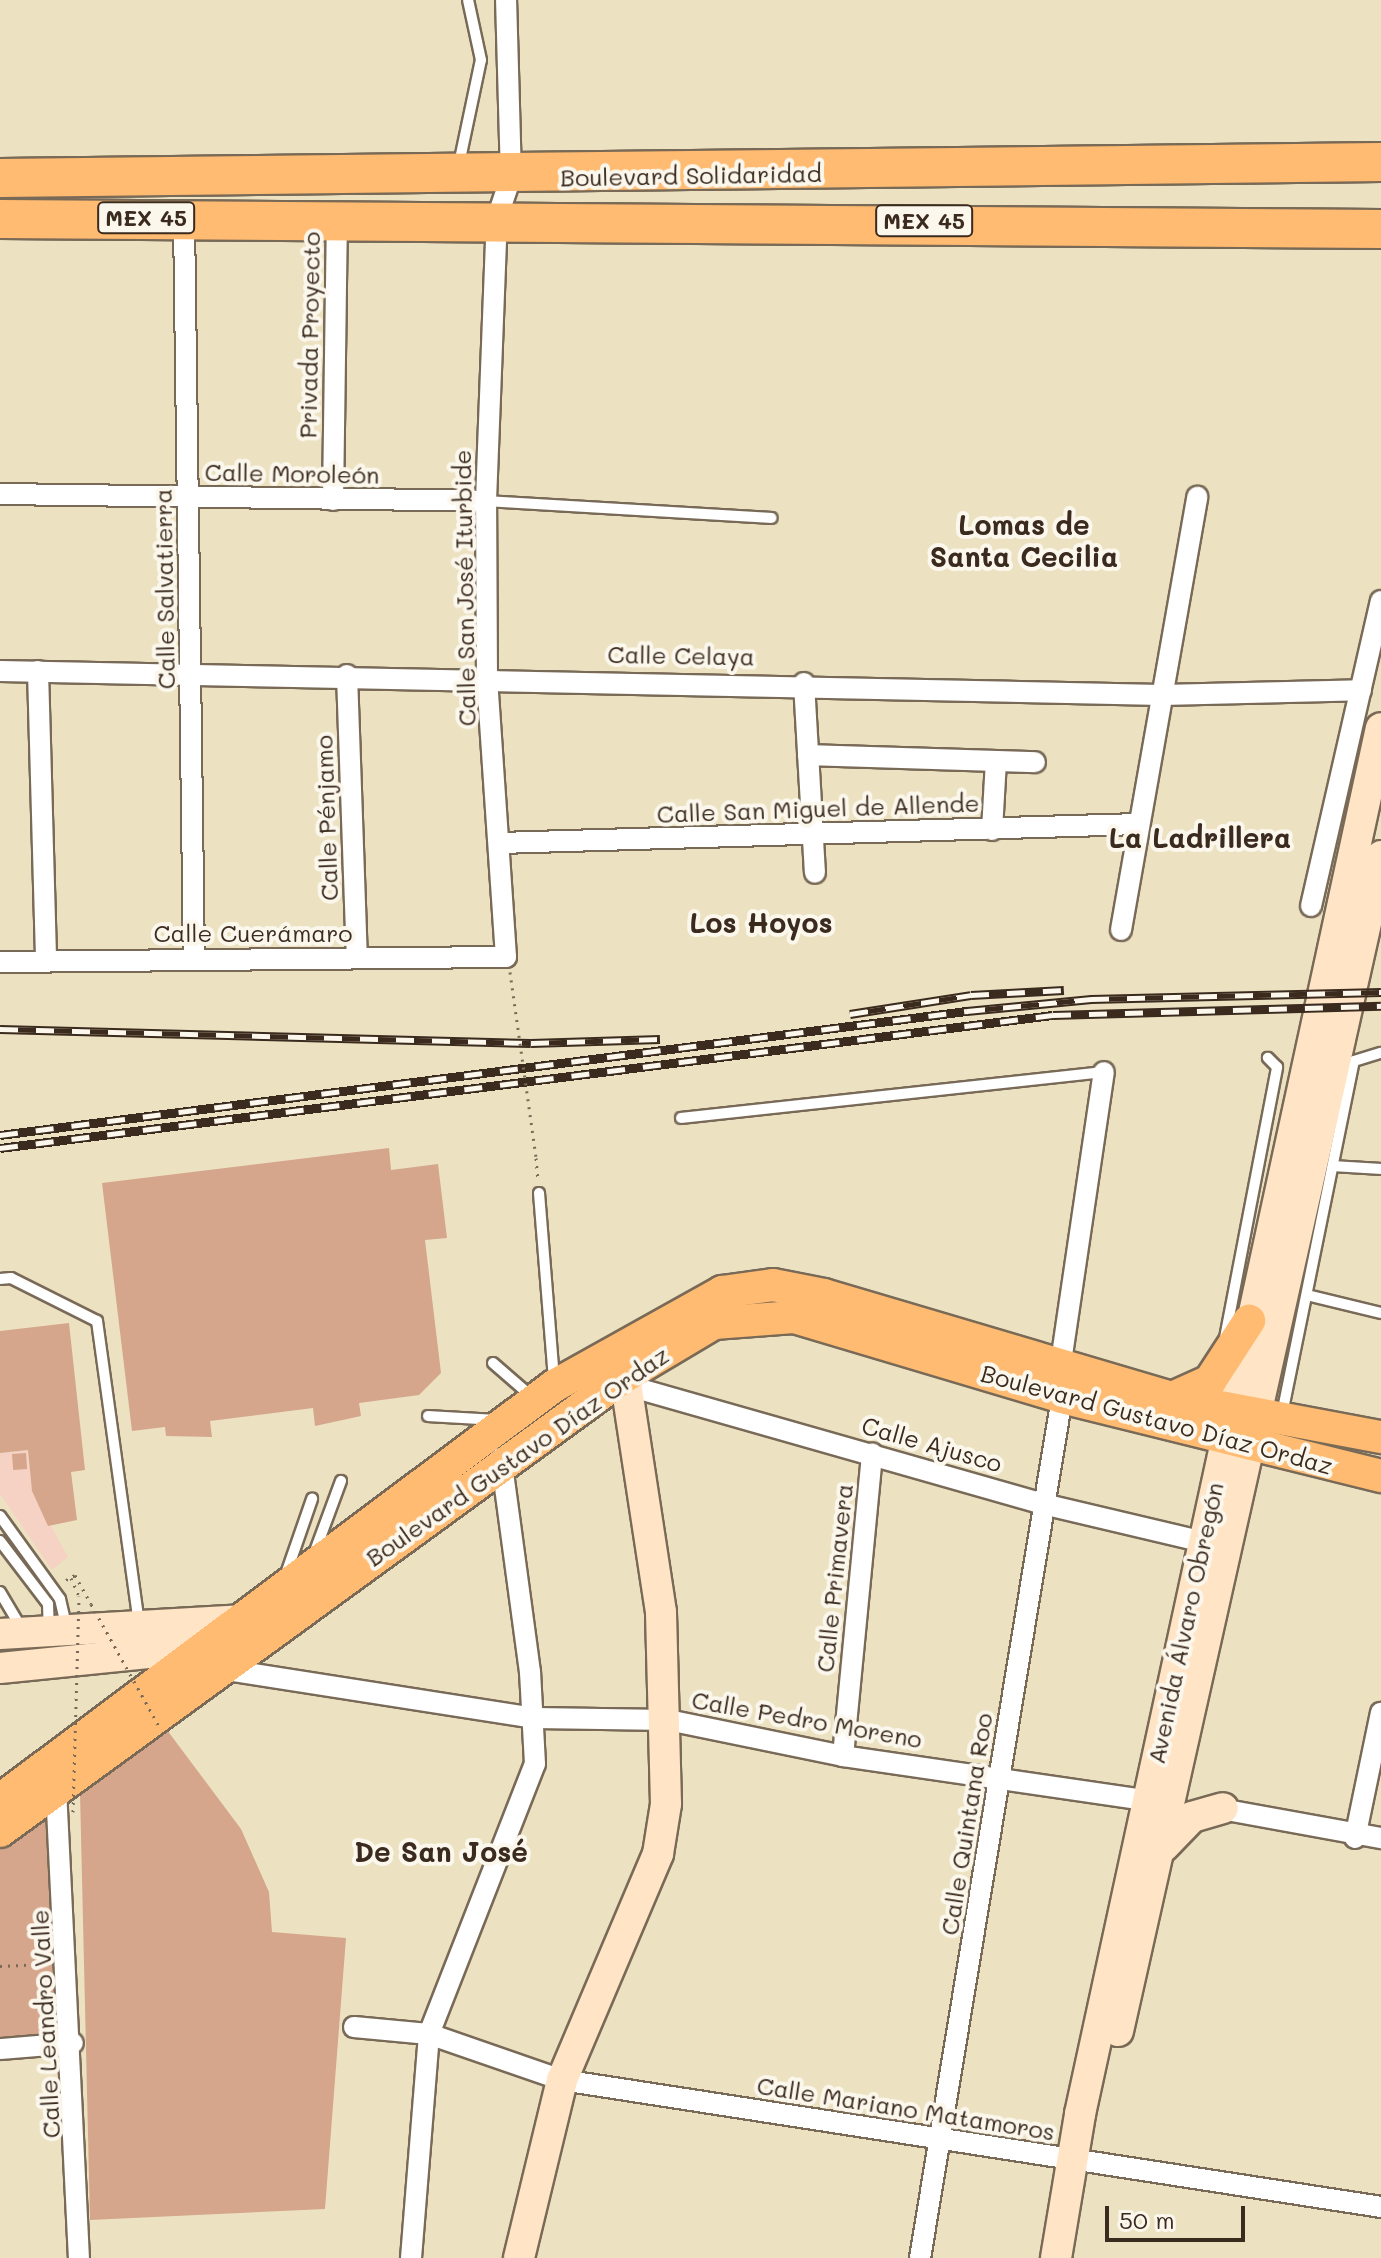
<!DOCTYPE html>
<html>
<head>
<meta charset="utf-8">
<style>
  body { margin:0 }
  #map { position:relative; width:1381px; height:2258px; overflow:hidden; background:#ece2c2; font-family:Mali,sans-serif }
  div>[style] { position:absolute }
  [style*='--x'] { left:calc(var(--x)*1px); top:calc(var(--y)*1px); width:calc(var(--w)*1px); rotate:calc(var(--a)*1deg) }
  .built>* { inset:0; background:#f5d2c3 }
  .building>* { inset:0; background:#d5a68b; transform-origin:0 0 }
  .path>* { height:3px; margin-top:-1.5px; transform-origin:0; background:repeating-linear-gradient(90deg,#796a57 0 2px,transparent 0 8px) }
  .roads { filter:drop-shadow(2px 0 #796a57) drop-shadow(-2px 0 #796a57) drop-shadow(0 2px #796a57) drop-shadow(0 -2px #796a57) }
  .lane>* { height:10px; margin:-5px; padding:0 5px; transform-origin:5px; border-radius:5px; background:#fff }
  .street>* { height:20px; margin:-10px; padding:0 10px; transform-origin:10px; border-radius:10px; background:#fff }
  .secondary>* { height:30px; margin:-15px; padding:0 15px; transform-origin:15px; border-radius:15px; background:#ffe4c6 }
  .primary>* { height:32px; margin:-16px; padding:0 16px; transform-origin:16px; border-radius:16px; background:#ffbb71 }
  .highway>* { height:38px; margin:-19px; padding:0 19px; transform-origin:19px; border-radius:19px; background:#ffbb71 }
  .rail>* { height:9px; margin-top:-4.5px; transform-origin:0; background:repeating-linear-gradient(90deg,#fbf7ec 0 18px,#3b2a1e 0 36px); box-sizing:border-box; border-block:2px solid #3b2a1e }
  .path-bridge>* { height:3px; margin-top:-1.5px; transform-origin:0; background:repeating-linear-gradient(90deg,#796a57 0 2px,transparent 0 8px) }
  span { translate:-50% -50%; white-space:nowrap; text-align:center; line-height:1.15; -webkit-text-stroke:8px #fbf7ec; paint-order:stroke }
  .shield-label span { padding:2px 6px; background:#fbf7ec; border:2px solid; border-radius:6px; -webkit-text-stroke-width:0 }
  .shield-label { font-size:22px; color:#3b2a1e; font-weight:700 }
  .street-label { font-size:24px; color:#3b2a1e }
  .quarter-label { font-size:28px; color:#3b2a1e; font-weight:700 }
  .scale { position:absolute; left:1105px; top:2206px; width:140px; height:36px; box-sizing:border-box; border:4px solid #3b2a1e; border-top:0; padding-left:10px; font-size:24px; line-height:28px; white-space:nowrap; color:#3b2a1e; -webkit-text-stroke:6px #fbf7ec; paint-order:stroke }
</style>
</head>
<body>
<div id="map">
  <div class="built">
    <i style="clip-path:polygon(28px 1450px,32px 1491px,68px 1557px,52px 1570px,0 1494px,0 1453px)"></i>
  </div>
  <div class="building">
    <i style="clip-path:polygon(389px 1148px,391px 1170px,438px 1164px,447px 1238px,425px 1240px,441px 1373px,419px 1395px,359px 1403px,361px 1416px,315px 1426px,313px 1408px,210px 1421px,212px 1437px,166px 1436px,165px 1427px,132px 1431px,102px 1183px)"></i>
    <i style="clip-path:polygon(69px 1323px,85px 1470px,71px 1472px,77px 1520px,48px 1526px,32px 1491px,28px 1450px,0 1453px,0 1331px)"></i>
    <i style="left:26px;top:1453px;width:16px;height:14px;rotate:86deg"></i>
    <i style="clip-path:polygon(167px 1730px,241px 1829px,269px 1892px,272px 1932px,346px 1938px,325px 2209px,90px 2220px,80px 1793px)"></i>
    <i style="clip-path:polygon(48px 1811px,56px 2036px,0 2041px,0 1847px)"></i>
  </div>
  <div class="path">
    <i style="--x:536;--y:1158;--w:23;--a:85"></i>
    <i style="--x:71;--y:1578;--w:20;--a:66"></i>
    <i style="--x:66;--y:1580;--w:10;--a:-29"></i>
    <i style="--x:75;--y:1575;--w:33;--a:61"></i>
    <i style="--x:0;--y:1966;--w:44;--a:-2.6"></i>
  </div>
  <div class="roads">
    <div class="lane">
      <i style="--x:459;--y:164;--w:106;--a:-78.1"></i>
      <i style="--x:481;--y:60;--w:61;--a:-102.2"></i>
      <i style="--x:486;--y:501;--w:286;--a:3.4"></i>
      <i style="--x:681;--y:1118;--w:425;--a:-6.2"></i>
      <i style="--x:1333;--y:1166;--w:48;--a:3.6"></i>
      <i style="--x:539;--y:1193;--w:188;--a:85.4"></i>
      <i style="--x:0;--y:1279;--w:11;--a:-5"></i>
      <i style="--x:11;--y:1278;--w:96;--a:26.6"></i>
      <i style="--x:97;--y:1321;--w:304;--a:82.1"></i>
      <i style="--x:1307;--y:1295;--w:76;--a:13.7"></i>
      <i style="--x:1225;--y:1338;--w:276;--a:-79.1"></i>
      <i style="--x:1277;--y:1067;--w:13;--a:-135"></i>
      <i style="--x:493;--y:1363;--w:50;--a:41"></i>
      <i style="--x:1282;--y:1414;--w:360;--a:-78.5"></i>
      <i style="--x:1354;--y:1061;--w:28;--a:-17"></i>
      <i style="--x:428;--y:1416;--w:68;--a:3.4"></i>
      <i style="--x:0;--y:1516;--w:102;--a:54.1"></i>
      <i style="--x:60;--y:1599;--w:28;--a:77"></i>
      <i style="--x:0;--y:1541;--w:79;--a:52.7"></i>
      <i style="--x:48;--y:1604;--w:23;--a:88"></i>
      <i style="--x:314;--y:1554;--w:78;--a:-69.7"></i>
      <i style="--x:285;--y:1577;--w:83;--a:-70.9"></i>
      <i style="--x:0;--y:1592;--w:43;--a:59.3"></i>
    </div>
    <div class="street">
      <i style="--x:184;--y:218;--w:742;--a:89.23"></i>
      <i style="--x:0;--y:494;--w:486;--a:0.8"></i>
      <i style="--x:333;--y:500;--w:281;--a:-89.2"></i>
      <i style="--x:0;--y:671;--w:1162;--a:1.18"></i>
      <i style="--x:1162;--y:695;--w:199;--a:-1.4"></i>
      <i style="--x:38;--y:671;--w:290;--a:88.4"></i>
      <i style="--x:347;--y:675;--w:283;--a:88"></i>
      <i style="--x:804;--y:683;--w:190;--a:86.7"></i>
      <i style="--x:808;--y:755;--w:227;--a:1.8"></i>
      <i style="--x:992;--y:830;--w:69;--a:-86.7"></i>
      <i style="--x:499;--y:843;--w:640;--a:-1.7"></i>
      <i style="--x:1311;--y:906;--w:313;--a:-77.1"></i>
      <i style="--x:1121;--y:930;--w:440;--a:-80"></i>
      <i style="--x:0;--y:962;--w:506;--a:-0.57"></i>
      <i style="--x:506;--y:957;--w:279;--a:-93.9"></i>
      <i style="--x:487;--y:679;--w:178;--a:-90.3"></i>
      <i style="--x:486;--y:501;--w:283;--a:-87.8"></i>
      <i style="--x:497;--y:218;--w:43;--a:-71.1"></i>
      <i style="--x:511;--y:177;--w:177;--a:-91.6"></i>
      <i style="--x:1061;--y:1362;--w:293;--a:-81.6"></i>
      <i style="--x:626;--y:1385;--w:430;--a:15.9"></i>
      <i style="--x:1039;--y:1503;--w:179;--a:13.3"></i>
      <i style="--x:221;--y:1669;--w:318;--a:8.9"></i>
      <i style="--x:535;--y:1718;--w:133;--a:0.9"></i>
      <i style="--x:668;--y:1720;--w:179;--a:11.6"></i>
      <i style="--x:843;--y:1756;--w:318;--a:8.3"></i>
      <i style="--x:843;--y:1756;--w:304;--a:-84.5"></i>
      <i style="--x:56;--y:1789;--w:470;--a:87.2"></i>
      <i style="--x:1210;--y:1807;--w:174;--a:10.3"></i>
      <i style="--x:1355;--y:1838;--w:128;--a:-78.3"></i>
      <i style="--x:354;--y:2027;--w:75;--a:5.3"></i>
      <i style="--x:429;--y:2034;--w:141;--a:19.1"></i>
      <i style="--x:562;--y:2080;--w:829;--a:8.81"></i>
      <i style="--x:0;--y:2049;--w:73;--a:-4.7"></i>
      <i style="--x:411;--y:2258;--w:225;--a:-85.4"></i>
      <i style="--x:429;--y:2034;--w:290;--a:-68.6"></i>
      <i style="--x:535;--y:1764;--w:92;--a:-93.1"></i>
      <i style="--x:530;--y:1672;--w:216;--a:-97.7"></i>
      <i style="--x:920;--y:2258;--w:873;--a:-80.63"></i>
    </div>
    <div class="secondary">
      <i style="--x:0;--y:1634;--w:241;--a:-3.3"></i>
      <i style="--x:0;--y:1668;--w:218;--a:-5.8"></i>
      <i style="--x:1164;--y:1846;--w:40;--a:-46"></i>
      <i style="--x:1192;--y:1817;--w:32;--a:-16"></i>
      <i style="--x:1118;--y:2031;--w:1204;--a:-77.38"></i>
      <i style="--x:519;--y:2258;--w:183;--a:-76.4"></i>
      <i style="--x:562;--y:2080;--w:246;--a:-67"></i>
      <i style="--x:658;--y:1854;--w:51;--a:-80.9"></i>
      <i style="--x:666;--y:1804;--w:192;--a:-91.5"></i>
      <i style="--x:661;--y:1612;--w:239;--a:-98.7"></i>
      <i style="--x:1056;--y:2258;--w:146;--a:-80.5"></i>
      <i style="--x:1080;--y:2114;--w:1418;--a:-77.75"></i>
    </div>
    <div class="primary">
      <i style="--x:1172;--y:1398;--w:42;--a:-24.1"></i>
      <i style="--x:1210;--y:1381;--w:72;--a:-57"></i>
      <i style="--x:0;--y:1800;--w:692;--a:-36.77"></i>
      <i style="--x:554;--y:1386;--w:193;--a:-29.2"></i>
      <i style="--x:722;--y:1292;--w:51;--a:-7.8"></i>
      <i style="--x:773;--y:1285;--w:52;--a:11.1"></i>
      <i style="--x:824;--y:1295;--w:363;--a:16.5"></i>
      <i style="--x:1172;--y:1398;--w:213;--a:10.6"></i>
      <i style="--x:0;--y:1831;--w:773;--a:-36.05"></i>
      <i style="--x:625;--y:1376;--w:104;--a:-30.8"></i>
      <i style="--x:714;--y:1323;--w:80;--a:-4.3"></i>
      <i style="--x:794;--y:1317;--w:280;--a:16.6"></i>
      <i style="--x:1062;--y:1397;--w:329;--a:13.9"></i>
    </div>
    <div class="highway">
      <i style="--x:0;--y:178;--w:1381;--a:-0.66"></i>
      <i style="--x:0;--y:219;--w:1381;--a:0.41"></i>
    </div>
  </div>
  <div class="rail">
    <i style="--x:850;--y:1014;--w:122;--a:-8.9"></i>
    <i style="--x:971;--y:995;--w:93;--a:-3.1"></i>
    <i style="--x:0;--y:1029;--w:531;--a:1.51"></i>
    <i style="--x:531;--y:1043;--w:129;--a:-1.8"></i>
    <i style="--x:0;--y:1135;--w:975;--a:-7.31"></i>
    <i style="--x:967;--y:1011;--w:125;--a:-5.5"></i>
    <i style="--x:1091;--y:999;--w:290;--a:-1.4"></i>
    <i style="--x:0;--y:1148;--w:1061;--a:-7.2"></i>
    <i style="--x:1053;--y:1015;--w:328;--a:-1.6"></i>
  </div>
  <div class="path-bridge">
    <i style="--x:510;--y:972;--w:188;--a:82"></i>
    <i style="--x:91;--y:1604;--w:142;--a:60.9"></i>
    <i style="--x:73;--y:1812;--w:216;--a:-88.4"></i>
  </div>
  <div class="shield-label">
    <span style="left:146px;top:218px">MEX 45</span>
    <span style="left:924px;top:221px">MEX 45</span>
  </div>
  <div class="street-label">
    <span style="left:691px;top:175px;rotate:-1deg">Boulevard Solidaridad</span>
    <span style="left:309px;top:335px;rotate:-89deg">Privada Proyecto</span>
    <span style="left:292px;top:473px;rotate:1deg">Calle Moroleón</span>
    <span style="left:464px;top:588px;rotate:-91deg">Calle San José Iturbide</span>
    <span style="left:164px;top:589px;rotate:-91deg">Calle Salvatierra</span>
    <span style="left:681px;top:655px;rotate:1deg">Calle Celaya</span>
    <span style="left:818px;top:808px;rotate:-2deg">Calle San Miguel de Allende</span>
    <span style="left:326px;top:818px;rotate:-92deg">Calle Pénjamo</span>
    <span style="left:253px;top:933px">Calle Cuerámaro</span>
    <span style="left:1157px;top:1419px;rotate:15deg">Boulevard Gustavo Díaz Ordaz</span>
    <span style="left:932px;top:1444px;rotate:16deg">Calle Ajusco</span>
    <span style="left:517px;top:1456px;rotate:-35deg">Boulevard Gustavo Díaz Ordaz</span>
    <span style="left:834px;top:1578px;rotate:-84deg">Calle Primavera</span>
    <span style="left:1185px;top:1623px;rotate:-78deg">Avenida Álvaro Obregón</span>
    <span style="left:807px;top:1719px;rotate:10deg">Calle Pedro Moreno</span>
    <span style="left:966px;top:1824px;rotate:-81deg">Calle Quintana Roo</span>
    <span style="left:45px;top:2024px;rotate:-93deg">Calle Leandro Valle</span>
    <span style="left:906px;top:2108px;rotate:9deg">Calle Mariano Matamoros</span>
  </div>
  <div class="quarter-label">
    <span style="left:1024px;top:540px">Lomas de<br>Santa Cecilia</span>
    <span style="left:1200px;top:837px">La Ladrillera</span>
    <span style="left:761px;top:922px">Los Hoyos</span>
    <span style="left:441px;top:1851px">De San José</span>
  </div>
  <div class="scale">50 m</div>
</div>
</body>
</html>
